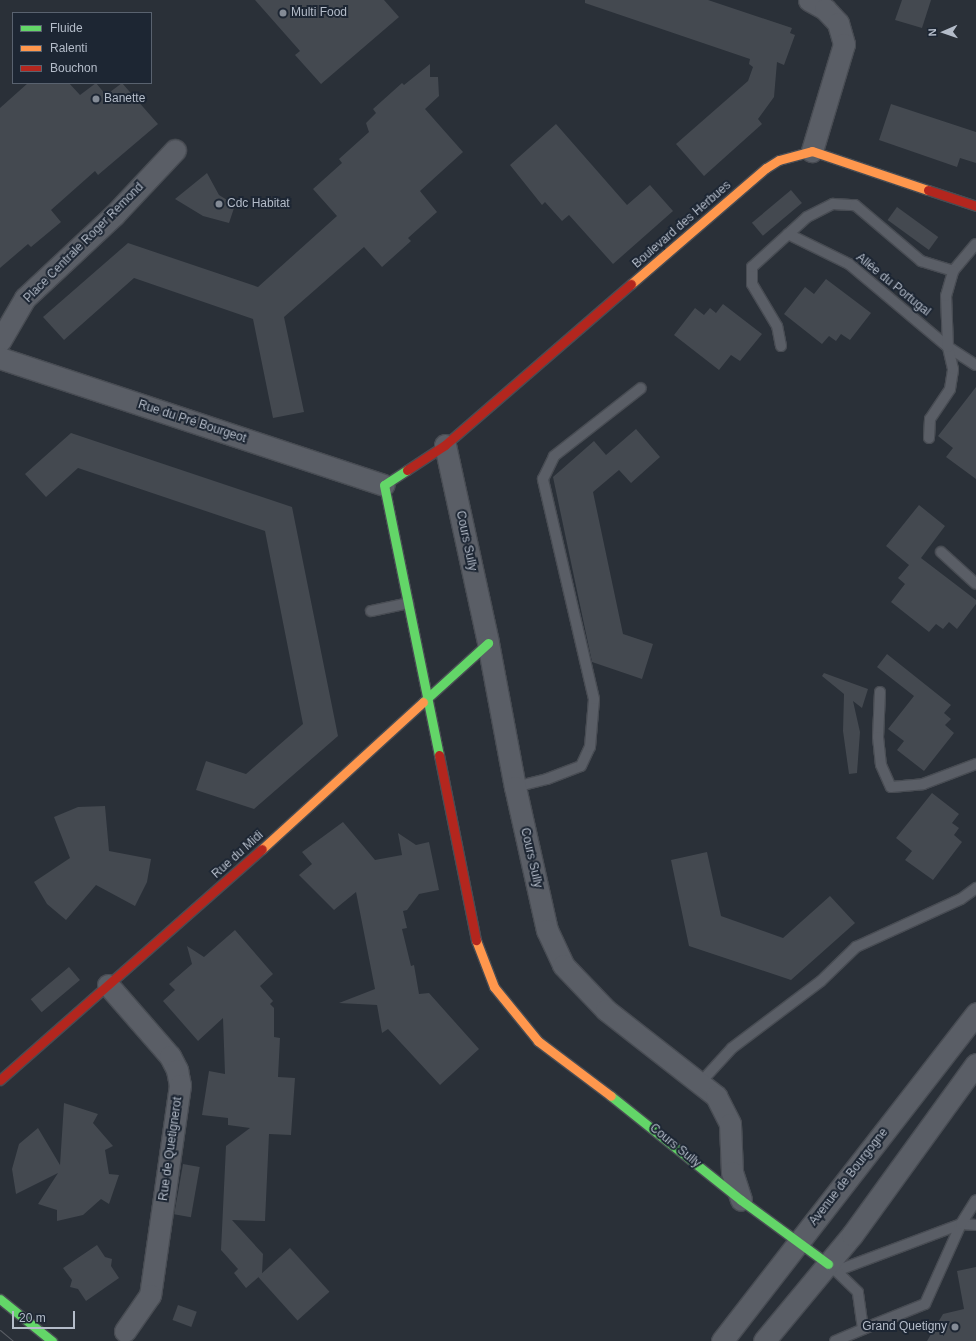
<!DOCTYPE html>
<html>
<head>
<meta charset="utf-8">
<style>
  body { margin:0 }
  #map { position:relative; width:976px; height:1341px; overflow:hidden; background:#2a3038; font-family:Helvetica,sans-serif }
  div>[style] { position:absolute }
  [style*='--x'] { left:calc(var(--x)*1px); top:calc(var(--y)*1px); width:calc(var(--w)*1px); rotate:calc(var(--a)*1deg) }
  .building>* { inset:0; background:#444950; transform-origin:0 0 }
  .roads { filter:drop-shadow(1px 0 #484c53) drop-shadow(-1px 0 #484c53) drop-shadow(0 1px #484c53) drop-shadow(0 -1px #484c53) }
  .lane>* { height:10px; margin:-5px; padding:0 5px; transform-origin:5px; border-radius:5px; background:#5a5e66 }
  .street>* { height:21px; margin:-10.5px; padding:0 10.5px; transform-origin:10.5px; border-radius:10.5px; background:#5a5e66 }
  .fast>* { height:9px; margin:-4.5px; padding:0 4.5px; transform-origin:4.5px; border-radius:4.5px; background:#63d668 }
  .slow>* { height:9px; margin:-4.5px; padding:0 4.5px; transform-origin:4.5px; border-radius:4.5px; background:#ff974d }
  .jam>* { height:9px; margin:-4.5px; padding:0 4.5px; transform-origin:4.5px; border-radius:4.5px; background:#b3261e }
  .tram>* { height:1px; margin:-0.5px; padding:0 0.5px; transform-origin:0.5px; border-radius:0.5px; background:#595d64 }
  .dots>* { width:11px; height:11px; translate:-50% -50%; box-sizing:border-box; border:2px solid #1d2633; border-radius:50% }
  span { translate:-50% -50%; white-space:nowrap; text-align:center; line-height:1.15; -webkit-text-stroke:4px #1d2633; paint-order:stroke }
  .poi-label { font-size:12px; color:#b4bcc9 }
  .left { translate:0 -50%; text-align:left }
  .right { translate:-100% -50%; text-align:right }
  .street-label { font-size:12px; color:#b4bcc9 }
  .legend { position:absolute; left:12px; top:12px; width:140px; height:72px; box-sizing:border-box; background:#1d2633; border:1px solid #59626f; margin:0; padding:5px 7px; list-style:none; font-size:12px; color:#b4bcc9 }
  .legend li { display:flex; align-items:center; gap:8px; height:20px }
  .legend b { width:20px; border:1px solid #59626f }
  .north { position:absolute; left:924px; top:12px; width:40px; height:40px; -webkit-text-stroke:3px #1d2633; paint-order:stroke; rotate:268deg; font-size:11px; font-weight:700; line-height:16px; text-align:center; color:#b4bcc9 }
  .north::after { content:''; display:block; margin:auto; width:14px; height:18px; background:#b4bcc9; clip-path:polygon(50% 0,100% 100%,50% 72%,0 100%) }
  .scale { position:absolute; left:12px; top:1311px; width:63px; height:18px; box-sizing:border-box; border:2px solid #b4bcc9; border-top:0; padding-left:5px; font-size:12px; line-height:14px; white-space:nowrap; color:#b4bcc9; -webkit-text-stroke:3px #1d2633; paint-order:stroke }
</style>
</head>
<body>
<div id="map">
  <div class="building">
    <i style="clip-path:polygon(255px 0,384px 0,399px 17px,321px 84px,295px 55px,300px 51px)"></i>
    <i style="clip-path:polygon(585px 0,708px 0,792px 28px,790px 33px,795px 35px,784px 65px,777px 62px,774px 97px,758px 119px,762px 124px,704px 176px,676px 144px,748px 81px,753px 67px,749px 64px,750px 59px,585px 3px)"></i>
    <i style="clip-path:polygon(902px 0,931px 0,922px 28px,895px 20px)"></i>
    <i style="clip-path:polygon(430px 64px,430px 77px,438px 77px,439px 96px,425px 109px,463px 152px,420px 191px,437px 212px,408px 238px,411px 241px,382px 267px,364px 247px,284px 317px,304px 412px,273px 418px,253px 319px,134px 278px,64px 340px,43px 317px,128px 243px,258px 287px,337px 216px,313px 189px,342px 163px,339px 159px,369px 132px,366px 123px,376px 113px,373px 109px,402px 83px,404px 85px)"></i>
    <i style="clip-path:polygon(28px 83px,69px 83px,80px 95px,96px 83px,106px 95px,122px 83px,158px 124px,98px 175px,95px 171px,51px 210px,61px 222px,31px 247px,28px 244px,0 268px,0 108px)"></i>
    <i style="clip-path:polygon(891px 104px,976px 132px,976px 163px,960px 158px,957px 167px,879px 140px)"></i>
    <i style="clip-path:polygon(556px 124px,627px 205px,650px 185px,673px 211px,613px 264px,569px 215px,562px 221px,545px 202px,542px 205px,510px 165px)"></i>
    <i style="clip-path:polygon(207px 173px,219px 195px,235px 205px,229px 223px,203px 216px,175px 199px)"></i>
    <i style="left:791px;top:190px;width:17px;height:51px;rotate:50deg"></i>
    <i style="left:897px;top:207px;width:51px;height:16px;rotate:36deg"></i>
    <i style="clip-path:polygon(826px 279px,871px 313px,850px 340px,841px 334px,836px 341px,829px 336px,822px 344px,784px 314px,805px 287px,814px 294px)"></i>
    <i style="clip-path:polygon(723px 304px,762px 334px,740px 361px,731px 355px,719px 370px,674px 335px,695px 308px,704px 315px,710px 308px,716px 313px)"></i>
    <i style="clip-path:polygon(976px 387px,976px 479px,946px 457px,953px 448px,938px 436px)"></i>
    <i style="clip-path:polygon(636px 429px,660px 457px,631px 483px,619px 470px,593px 492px,623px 634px,653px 644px,642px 679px,592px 662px,553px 477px,594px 441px,606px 455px)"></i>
    <i style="clip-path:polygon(71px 433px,292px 507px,338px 736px,254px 809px,196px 790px,206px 761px,246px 774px,303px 724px,265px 531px,78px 468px,46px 497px,25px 474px)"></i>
    <i style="clip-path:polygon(919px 505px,945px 526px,921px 558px,976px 600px,976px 604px,957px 629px,949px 622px,943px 629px,936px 624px,929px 632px,891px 602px,905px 584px,898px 578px,909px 565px,886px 546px)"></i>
    <i style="clip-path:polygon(887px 654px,951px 705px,944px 713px,951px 719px,945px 725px,954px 733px,924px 771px,897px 750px,904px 741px,888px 729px,914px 696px,877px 667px)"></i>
    <i style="clip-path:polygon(824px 673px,868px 689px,862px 708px,853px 701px,860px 732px,857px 773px,849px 774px,843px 731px,844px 694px,822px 676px)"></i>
    <i style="clip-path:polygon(932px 793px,959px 814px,952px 823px,959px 828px,954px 835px,962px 842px,933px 880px,905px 860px,912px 851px,896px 838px)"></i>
    <i style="clip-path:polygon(105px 806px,109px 851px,151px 859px,147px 882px,135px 906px,96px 885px,66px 920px,47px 904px,34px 882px,70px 858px,54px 817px,78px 807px)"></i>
    <i style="clip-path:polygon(343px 822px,375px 860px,402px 855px,398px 833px,416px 845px,429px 842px,439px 890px,419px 894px,407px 910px,403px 911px,407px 928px,402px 929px,411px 966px,414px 965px,419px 994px,429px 993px,479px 1049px,440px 1085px,388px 1029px,382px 1033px,377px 1005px,339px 1003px,375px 989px,356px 892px,334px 910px,299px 875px,312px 864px,302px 852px)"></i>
    <i style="clip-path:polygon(707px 852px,721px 916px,783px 938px,830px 896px,855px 923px,791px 980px,689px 946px,671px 860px)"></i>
    <i style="clip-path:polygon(235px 930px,273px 974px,260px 986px,273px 1001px,270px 1004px,274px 1008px,274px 1037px,280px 1038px,278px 1077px,295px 1078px,291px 1135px,269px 1134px,265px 1221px,232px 1220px,263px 1254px,262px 1274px,246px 1288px,234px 1273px,238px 1269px,221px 1250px,226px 1146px,250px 1128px,228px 1125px,228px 1118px,202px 1115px,209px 1071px,225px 1074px,223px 1018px,198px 1041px,163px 1001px,175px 990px,169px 984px,192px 964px,187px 946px,204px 957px)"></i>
    <i style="left:69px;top:967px;width:17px;height:50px;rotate:50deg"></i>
    <i style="clip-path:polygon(64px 1103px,98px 1114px,93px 1123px,113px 1146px,105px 1150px,109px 1174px,119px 1175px,109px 1204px,101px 1199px,83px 1215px,57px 1221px,57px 1210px,38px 1204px,58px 1173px,16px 1194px,12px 1169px,19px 1144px,38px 1128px,60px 1165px)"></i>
    <i style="left:183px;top:1164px;width:17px;height:51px;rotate:10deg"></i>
    <i style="clip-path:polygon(97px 1245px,105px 1257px,112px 1259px,111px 1266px,119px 1278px,86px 1301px,78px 1289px,70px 1287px,72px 1280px,63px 1268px)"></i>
    <i style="left:290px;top:1248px;width:59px;height:43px;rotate:48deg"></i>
    <i style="clip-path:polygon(976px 1267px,976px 1341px,927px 1341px,943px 1314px,964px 1309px,957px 1271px)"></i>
    <i style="left:178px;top:1305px;width:20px;height:16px;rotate:20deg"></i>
  </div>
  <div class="roads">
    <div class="lane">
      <i style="--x:788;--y:234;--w:68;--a:26.2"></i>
      <i style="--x:849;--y:264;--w:129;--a:40"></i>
      <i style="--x:948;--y:347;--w:33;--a:33"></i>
      <i style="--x:781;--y:346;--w:20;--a:-101"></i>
      <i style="--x:777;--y:326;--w:49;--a:-120.8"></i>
      <i style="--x:752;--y:284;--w:17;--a:-90"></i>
      <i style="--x:752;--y:267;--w:74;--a:-42.3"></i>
      <i style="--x:807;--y:217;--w:29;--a:-27"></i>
      <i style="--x:833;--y:204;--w:22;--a:3"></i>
      <i style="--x:855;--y:205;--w:87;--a:40.3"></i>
      <i style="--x:921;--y:261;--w:34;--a:17"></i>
      <i style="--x:953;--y:271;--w:35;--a:-50"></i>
      <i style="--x:929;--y:438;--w:19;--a:-87"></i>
      <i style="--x:930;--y:419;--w:36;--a:-56"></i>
      <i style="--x:950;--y:389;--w:20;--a:-81"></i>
      <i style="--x:953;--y:369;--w:23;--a:-103"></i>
      <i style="--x:948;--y:347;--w:51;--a:-92.2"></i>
      <i style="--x:946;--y:296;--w:26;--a:-74"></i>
      <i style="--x:941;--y:552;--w:47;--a:42.4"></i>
      <i style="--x:371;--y:611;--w:38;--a:-12"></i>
      <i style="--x:880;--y:692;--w:45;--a:92.5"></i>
      <i style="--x:878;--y:737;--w:28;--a:84"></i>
      <i style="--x:881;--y:765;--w:24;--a:66"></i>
      <i style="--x:891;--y:787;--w:32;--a:-5"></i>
      <i style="--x:923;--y:784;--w:57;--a:-20.7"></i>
      <i style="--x:515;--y:787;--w:33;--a:-14"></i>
      <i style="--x:547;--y:779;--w:36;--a:-21"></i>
      <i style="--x:581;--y:766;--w:21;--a:-65"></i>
      <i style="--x:590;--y:747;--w:48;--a:-85.2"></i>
      <i style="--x:594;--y:699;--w:226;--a:-103.1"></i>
      <i style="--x:543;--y:479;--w:25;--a:-64"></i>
      <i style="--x:554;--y:456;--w:110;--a:-38"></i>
      <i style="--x:700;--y:1083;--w:47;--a:-47.6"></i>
      <i style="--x:732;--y:1048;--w:111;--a:-37"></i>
      <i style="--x:821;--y:981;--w:49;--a:-44.2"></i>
      <i style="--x:856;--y:947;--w:115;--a:-24.6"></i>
      <i style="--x:961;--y:899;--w:19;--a:-36"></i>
      <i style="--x:828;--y:1264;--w:11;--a:41"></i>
      <i style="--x:836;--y:1271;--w:134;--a:-20.6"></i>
      <i style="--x:961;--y:1224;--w:15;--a:4"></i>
      <i style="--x:863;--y:1329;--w:67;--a:-22"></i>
      <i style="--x:925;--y:1304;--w:88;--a:-65.8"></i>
      <i style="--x:961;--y:1224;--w:28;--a:-58"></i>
      <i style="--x:835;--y:1341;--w:30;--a:-23"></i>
      <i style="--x:863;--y:1329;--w:37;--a:-98"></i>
      <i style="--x:858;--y:1292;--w:30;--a:-136"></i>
    </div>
    <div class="street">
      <i style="--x:809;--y:0;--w:18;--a:29"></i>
      <i style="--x:825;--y:9;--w:19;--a:47"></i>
      <i style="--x:838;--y:23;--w:22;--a:74"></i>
      <i style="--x:844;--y:44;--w:112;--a:106.7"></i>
      <i style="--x:0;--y:341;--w:50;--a:-59.8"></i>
      <i style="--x:25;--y:298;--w:122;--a:-43"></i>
      <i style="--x:114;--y:215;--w:89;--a:-46.8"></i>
      <i style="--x:0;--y:358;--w:404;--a:18.3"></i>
      <i style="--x:445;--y:445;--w:203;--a:77.7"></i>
      <i style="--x:488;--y:643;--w:147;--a:79.4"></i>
      <i style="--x:515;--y:787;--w:147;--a:77.4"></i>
      <i style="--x:547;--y:930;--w:38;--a:65"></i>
      <i style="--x:563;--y:965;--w:62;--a:46.3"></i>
      <i style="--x:606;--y:1010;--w:140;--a:38"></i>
      <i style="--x:716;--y:1096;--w:31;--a:63"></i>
      <i style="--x:730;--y:1124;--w:48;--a:87.6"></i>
      <i style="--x:732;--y:1172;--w:29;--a:72"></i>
      <i style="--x:108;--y:985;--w:94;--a:48.9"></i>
      <i style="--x:170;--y:1056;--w:16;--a:63"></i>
      <i style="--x:177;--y:1070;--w:15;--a:79"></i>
      <i style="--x:180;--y:1085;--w:212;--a:98.1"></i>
      <i style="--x:150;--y:1295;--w:44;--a:124.8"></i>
      <i style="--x:722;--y:1341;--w:415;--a:-52.2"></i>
      <i style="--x:764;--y:1341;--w:138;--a:-50.3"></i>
      <i style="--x:852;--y:1235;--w:211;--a:-54.1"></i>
    </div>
    <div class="fast">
      <i style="--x:407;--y:470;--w:27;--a:147"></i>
      <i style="--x:384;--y:485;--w:276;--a:78.5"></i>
      <i style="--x:423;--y:702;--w:88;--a:-42.2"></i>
      <i style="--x:611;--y:1096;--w:166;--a:38.7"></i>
      <i style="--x:741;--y:1200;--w:108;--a:36.3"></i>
      <i style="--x:0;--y:1299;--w:67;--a:38.9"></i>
    </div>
    <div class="slow">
      <i style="--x:631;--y:284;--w:178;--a:-40.7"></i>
      <i style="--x:766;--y:168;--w:15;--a:-32"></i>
      <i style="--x:779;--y:160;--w:34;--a:-15"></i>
      <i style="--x:812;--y:151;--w:122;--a:18.6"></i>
      <i style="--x:262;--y:849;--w:218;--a:-42.4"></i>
      <i style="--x:476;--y:940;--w:50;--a:69"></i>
      <i style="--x:494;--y:987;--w:70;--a:50.8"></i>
      <i style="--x:538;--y:1041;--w:91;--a:37"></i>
    </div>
    <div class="jam">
      <i style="--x:928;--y:190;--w:51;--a:18.4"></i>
      <i style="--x:407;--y:470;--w:45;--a:-33.3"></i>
      <i style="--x:445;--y:445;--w:246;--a:-40.9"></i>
      <i style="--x:439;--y:755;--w:189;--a:78.7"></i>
      <i style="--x:0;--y:1080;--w:349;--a:-41.4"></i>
    </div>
  </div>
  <div class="tram">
    <i style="--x:0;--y:1330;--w:17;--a:40"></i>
  </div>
  <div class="dots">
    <i style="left:283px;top:13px;background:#848b96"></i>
    <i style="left:96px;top:99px;background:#848b96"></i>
    <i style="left:219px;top:204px;background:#848b96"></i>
    <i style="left:955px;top:1327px;background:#848b96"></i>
  </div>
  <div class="poi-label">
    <span class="left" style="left:291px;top:13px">Multi Food</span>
    <span class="left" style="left:104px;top:99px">Banette</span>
    <span class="left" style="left:227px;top:204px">Cdc Habitat</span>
    <span class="right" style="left:947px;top:1327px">Grand Quetigny</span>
  </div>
  <div class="street-label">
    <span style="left:682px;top:225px;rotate:-41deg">Boulevard des Herbues</span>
    <span style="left:84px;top:243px;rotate:-45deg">Place Centrale Roger Remond</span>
    <span style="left:893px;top:285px;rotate:39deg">Allée du Portugal</span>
    <span style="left:192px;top:422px;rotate:18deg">Rue du Pré Bourgeot</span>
    <span style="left:466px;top:541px;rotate:78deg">Cours Sully</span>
    <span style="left:238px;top:855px;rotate:-42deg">Rue du Midi</span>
    <span style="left:531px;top:858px;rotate:77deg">Cours Sully</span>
    <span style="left:675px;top:1146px;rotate:39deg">Cours Sully</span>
    <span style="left:171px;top:1149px;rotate:-82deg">Rue de Quetignerot</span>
    <span style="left:849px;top:1177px;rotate:-52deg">Avenue de Bourgogne</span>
  </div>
  <ul class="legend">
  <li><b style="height:5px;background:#63d668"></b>Fluide</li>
  <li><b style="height:5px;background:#ff974d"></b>Ralenti</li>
  <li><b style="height:5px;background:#b3261e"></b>Bouchon</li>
  </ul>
  <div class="north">N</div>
  <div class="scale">20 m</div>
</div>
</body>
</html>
